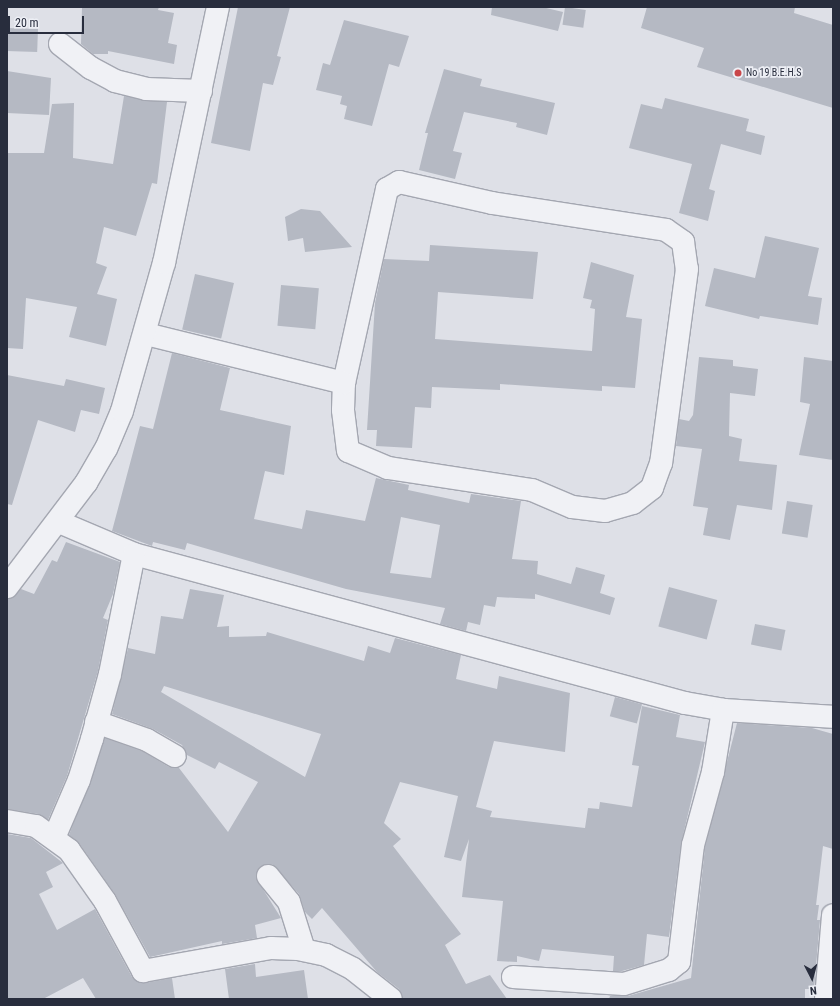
<!DOCTYPE html>
<html>
<head>
<meta charset="utf-8">
<style>
  body { margin:0 }
  #map { position:relative; width:840px; height:1006px; overflow:hidden; background:#dee0e7; font-family:"Roboto Condensed",sans-serif }
  div>[style] { position:absolute }
  [style*='--x'] { left:calc(var(--x)*1px); top:calc(var(--y)*1px); width:calc(var(--w)*1px); rotate:calc(var(--a)*1deg) }
  .building>* { inset:0; background:#b5b9c3; transform-origin:0 0 }
  .roads { filter:drop-shadow(1px 0 #a4a7b1) drop-shadow(-1px 0 #a4a7b1) drop-shadow(0 1px #a4a7b1) drop-shadow(0 -1px #a4a7b1) }
  .minor>* { height:22px; margin:-11px; padding:0 11px; transform-origin:11px; border-radius:11px; background:#f0f1f5 }
  .dots>* { width:11px; height:11px; translate:-50% -50%; box-sizing:border-box; border:2px solid #edeff5; border-radius:50% }
  span { translate:-50% -50%; white-space:nowrap; text-align:center; line-height:1.15; -webkit-text-stroke:3.5px #edeff5; paint-order:stroke }
  .poi-label { font-size:10px; color:#282d3d }
  .left { translate:0 -50%; text-align:left }
  .frame { position:absolute; inset:0; border:8px solid #282d3d; pointer-events:none }
  .north { position:absolute; left:792px; top:958px; width:40px; height:40px; -webkit-text-stroke:3px #edeff5; paint-order:stroke; rotate:174deg; font-size:11px; font-weight:700; line-height:16px; text-align:center; color:#282d3d }
  .north::after { content:''; display:block; margin:auto; width:14px; height:18px; background:#282d3d; clip-path:polygon(50% 0,100% 100%,50% 72%,0 100%) }
  .scale { position:absolute; left:8px; top:16px; width:76px; height:18px; box-sizing:border-box; border:2px solid #282d3d; border-top:0; padding-left:5px; font-size:12px; line-height:14px; white-space:nowrap; color:#282d3d; -webkit-text-stroke:3px #edeff5; paint-order:stroke }
</style>
</head>
<body>
<div id="map">
  <div class="building">
    <i style="clip-path:polygon(82px 7px,159px 7px,158px 10px,174px 13px,168px 43px,177px 45px,174px 64px,108px 51px,108px 54px,93px 54px,81px 44px)"></i>
    <i style="clip-path:polygon(238px 7px,290px 7px,277px 56px,281px 57px,273px 85px,263px 83px,250px 151px,211px 143px)"></i>
    <i style="clip-path:polygon(492px 7px,542px 7px,563px 12px,558px 31px,491px 15px)"></i>
    <i style="left:565px;top:7px;width:21px;height:18px;rotate:8deg"></i>
    <i style="clip-path:polygon(647px 7px,795px 7px,794px 13px,833px 25px,833px 108px,697px 67px,704px 48px,641px 28px)"></i>
    <i style="clip-path:polygon(344px 20px,409px 36px,399px 67px,389px 64px,372px 126px,344px 119px,347px 106px,340px 104px,342px 96px,316px 90px,323px 63px,330px 65px)"></i>
    <i style="left:7px;top:28px;width:31px;height:23px;rotate:2deg"></i>
    <i style="clip-path:polygon(444px 69px,482px 79px,480px 86px,555px 103px,547px 135px,516px 127px,517px 123px,464px 112px,453px 151px,462px 153px,455px 179px,419px 170px,428px 133px,425px 133px)"></i>
    <i style="clip-path:polygon(7px 71px,51px 78px,49px 115px,7px 113px)"></i>
    <i style="clip-path:polygon(124px 96px,167px 102px,157px 184px,152px 183px,136px 236px,104px 227px,96px 263px,107px 267px,97px 294px,117px 299px,106px 346px,69px 337px,77px 307px,26px 298px,23px 349px,7px 348px,7px 153px,44px 153px,52px 104px,74px 103px,73px 158px,113px 164px)"></i>
    <i style="clip-path:polygon(665px 98px,749px 119px,746px 131px,765px 136px,761px 155px,721px 144px,709px 189px,715px 191px,708px 221px,679px 213px,692px 164px,629px 148px,641px 104px,662px 109px)"></i>
    <i style="clip-path:polygon(301px 209px,320px 211px,352px 247px,305px 252px,303px 238px,288px 241px,285px 217px)"></i>
    <i style="clip-path:polygon(765px 236px,819px 248px,808px 296px,822px 298px,818px 325px,760px 316px,759px 319px,705px 306px,714px 268px,755px 278px)"></i>
    <i style="clip-path:polygon(430px 245px,538px 252px,533px 299px,438px 292px,435px 339px,592px 351px,595px 309px,590px 308px,592px 300px,583px 298px,591px 262px,634px 275px,626px 317px,642px 319px,635px 388px,602px 386px,602px 391px,500px 384px,500px 390px,432px 387px,431px 408px,415px 407px,412px 448px,376px 446px,377px 430px,367px 430px,375px 303px,384px 259px,429px 261px)"></i>
    <i style="left:195px;top:274px;width:40px;height:57px;rotate:13deg"></i>
    <i style="left:281px;top:285px;width:38px;height:41px;rotate:5deg"></i>
    <i style="clip-path:polygon(evenodd,172px 353px,230px 368px,220px 410px,291px 426px,284px 475px,265px 471px,254px 519px,302px 529px,306px 510px,365px 521px,376px 478px,409px 485px,408px 490px,469px 503px,471px 494px,521px 501px,512px 559px,538px 561px,537px 574px,571px 584px,576px 567px,605px 575px,600px 593px,615px 598px,610px 615px,535px 594px,535px 599px,497px 597px,495px 607px,484px 605px,480px 625px,468px 622px,466px 631px,440px 624px,445px 608px,346px 589px,187px 543px,185px 550px,153px 542px,152px 546px,112px 531px,140px 426px,153px 429px,172px 353px,401px 517px,440px 525px,431px 578px,390px 573px,401px 517px)"></i>
    <i style="clip-path:polygon(699px 357px,733px 360px,733px 366px,758px 369px,755px 396px,730px 393px,729px 436px,742px 439px,739px 461px,777px 465px,772px 510px,737px 505px,730px 540px,703px 535px,708px 508px,693px 506px,702px 449px,676px 446px,679px 419px,689px 421px,693px 415px)"></i>
    <i style="clip-path:polygon(804px 357px,833px 361px,833px 460px,799px 455px,810px 404px,800px 402px)"></i>
    <i style="clip-path:polygon(7px 375px,64px 386px,66px 379px,105px 388px,99px 414px,81px 410px,75px 432px,38px 420px,12px 505px,7px 504px)"></i>
    <i style="left:787px;top:501px;width:26px;height:33px;rotate:9deg"></i>
    <i style="clip-path:polygon(66px 542px,120px 562px,113px 594px,103px 618px,108px 620px,98px 671px,67px 776px,48px 820px,38px 814px,7px 809px,7px 599px,21px 589px,34px 594px,52px 560px,57px 562px)"></i>
    <i style="left:669px;top:587px;width:50px;height:41px;rotate:15deg"></i>
    <i style="clip-path:polygon(evenodd,190px 589px,224px 595px,217px 627px,229px 626px,229px 637px,266px 636px,267px 632px,364px 661px,368px 646px,390px 653px,395px 638px,461px 655px,456px 679px,497px 689px,499px 676px,570px 693px,565px 752px,494px 741px,476px 807px,492px 811px,490px 817px,585px 828px,588px 808px,599px 809px,600px 802px,632px 807px,639px 766px,632px 765px,642px 706px,680px 715px,676px 737px,705px 742px,681px 844px,669px 937px,647px 934px,644px 965px,622px 971px,613px 971px,614px 956px,542px 949px,539px 961px,517px 956px,517px 962px,497px 961px,503px 901px,462px 897px,469px 839px,461px 861px,444px 857px,458px 796px,400px 782px,384px 823px,401px 839px,393px 846px,461px 934px,445px 945px,466px 984px,490px 975px,507px 999px,403px 999px,399px 989px,377px 972px,322px 908px,312px 919px,305px 912px,299px 894px,272px 864px,260px 867px,256px 878px,281px 918px,255px 925px,257px 938px,222px 944px,222px 941px,150px 957px,115px 894px,79px 843px,69px 835px,105px 738px,142px 751px,169px 767px,179px 768px,228px 832px,258px 782px,219px 762px,215px 769px,187px 755px,182px 745px,153px 729px,112px 714px,128px 648px,155px 654px,161px 616px,183px 619px,190px 589px,164px 686px,321px 734px,305px 777px,161px 692px,164px 686px)"></i>
    <i style="left:755px;top:624px;width:31px;height:21px;rotate:11deg"></i>
    <i style="left:615px;top:697px;width:28px;height:20px;rotate:15deg"></i>
    <i style="clip-path:polygon(737px 723px,812px 728px,833px 734px,833px 849px,823px 846px,816px 905px,819px 905px,817px 920px,820px 920px,814px 989px,805px 989px,805px 999px,609px 999px,610px 996px,628px 996px,691px 978px,705px 847px)"></i>
    <i style="clip-path:polygon(7px 834px,31px 838px,63px 863px,46px 872px,53px 887px,39px 894px,57px 930px,95px 909px,132px 977px,145px 983px,172px 978px,175px 999px,96px 999px,83px 978px,43px 999px,7px 999px)"></i>
    <i style="clip-path:polygon(255px 964px,256px 977px,304px 970px,308px 999px,229px 999px,225px 969px)"></i>
  </div>
  <div class="roads">
    <div class="minor">
      <i style="--x:60;--y:44;--w:39;--a:38"></i>
      <i style="--x:91;--y:68;--w:27;--a:28"></i>
      <i style="--x:115;--y:81;--w:32;--a:14"></i>
      <i style="--x:146;--y:89;--w:55;--a:2.1"></i>
      <i style="--x:399;--y:182;--w:95;--a:12.7"></i>
      <i style="--x:492;--y:203;--w:176;--a:8.8"></i>
      <i style="--x:666;--y:230;--w:21;--a:35"></i>
      <i style="--x:683;--y:242;--w:27;--a:82"></i>
      <i style="--x:687;--y:269;--w:196;--a:97.6"></i>
      <i style="--x:661;--y:463;--w:27;--a:110"></i>
      <i style="--x:652;--y:488;--w:24;--a:142"></i>
      <i style="--x:633;--y:503;--w:29;--a:164"></i>
      <i style="--x:605;--y:511;--w:33;--a:-173"></i>
      <i style="--x:572;--y:507;--w:43;--a:-157"></i>
      <i style="--x:532;--y:490;--w:146;--a:-171.3"></i>
      <i style="--x:388;--y:468;--w:43;--a:-157"></i>
      <i style="--x:348;--y:451;--w:41;--a:-97"></i>
      <i style="--x:343;--y:410;--w:27;--a:-88"></i>
      <i style="--x:344;--y:383;--w:199;--a:-77.5"></i>
      <i style="--x:387;--y:189;--w:14;--a:-30"></i>
      <i style="--x:146;--y:334;--w:204;--a:13.9"></i>
      <i style="--x:59;--y:522;--w:82;--a:23.1"></i>
      <i style="--x:134;--y:554;--w:571;--a:15.13"></i>
      <i style="--x:685;--y:703;--w:39;--a:10"></i>
      <i style="--x:723;--y:710;--w:110;--a:3.6"></i>
      <i style="--x:7;--y:587;--w:131;--a:-52.8"></i>
      <i style="--x:86;--y:483;--w:39;--a:-60"></i>
      <i style="--x:106;--y:449;--w:41;--a:-67.2"></i>
      <i style="--x:122;--y:411;--w:154;--a:-74.2"></i>
      <i style="--x:164;--y:263;--w:262;--a:-78.1"></i>
      <i style="--x:96;--y:722;--w:54;--a:19.4"></i>
      <i style="--x:147;--y:740;--w:32;--a:30"></i>
      <i style="--x:7;--y:821;--w:29;--a:10"></i>
      <i style="--x:36;--y:826;--w:41;--a:36"></i>
      <i style="--x:69;--y:850;--w:62;--a:54.8"></i>
      <i style="--x:105;--y:901;--w:80;--a:61.5"></i>
      <i style="--x:143;--y:971;--w:130;--a:-10.2"></i>
      <i style="--x:271;--y:948;--w:27;--a:2"></i>
      <i style="--x:298;--y:949;--w:29;--a:12"></i>
      <i style="--x:326;--y:955;--w:30;--a:27"></i>
      <i style="--x:353;--y:969;--w:48;--a:38.3"></i>
      <i style="--x:54;--y:838;--w:63;--a:-66.7"></i>
      <i style="--x:79;--y:780;--w:43;--a:-72.4"></i>
      <i style="--x:92;--y:739;--w:67;--a:-74.5"></i>
      <i style="--x:110;--y:674;--w:122;--a:-78.7"></i>
      <i style="--x:268;--y:876;--w:33;--a:51"></i>
      <i style="--x:289;--y:902;--w:50;--a:72.6"></i>
      <i style="--x:513;--y:977;--w:111;--a:3.6"></i>
      <i style="--x:624;--y:984;--w:47;--a:-17.3"></i>
      <i style="--x:669;--y:970;--w:13;--a:-39"></i>
      <i style="--x:679;--y:962;--w:118;--a:-83.2"></i>
      <i style="--x:693;--y:845;--w:76;--a:-74.7"></i>
      <i style="--x:713;--y:772;--w:63;--a:-80.8"></i>
      <i style="--x:826;--y:999;--w:84;--a:-85.2"></i>
    </div>
  </div>
  <div class="dots">
    <i style="left:738px;top:73px;background:#c94649"></i>
  </div>
  <div class="poi-label">
    <span class="left" style="left:746px;top:73px">No 19 B.E.H.S</span>
  </div>
  <div class="frame"></div>
  <div class="north">N</div>
  <div class="scale">20 m</div>
</div>
</body>
</html>
